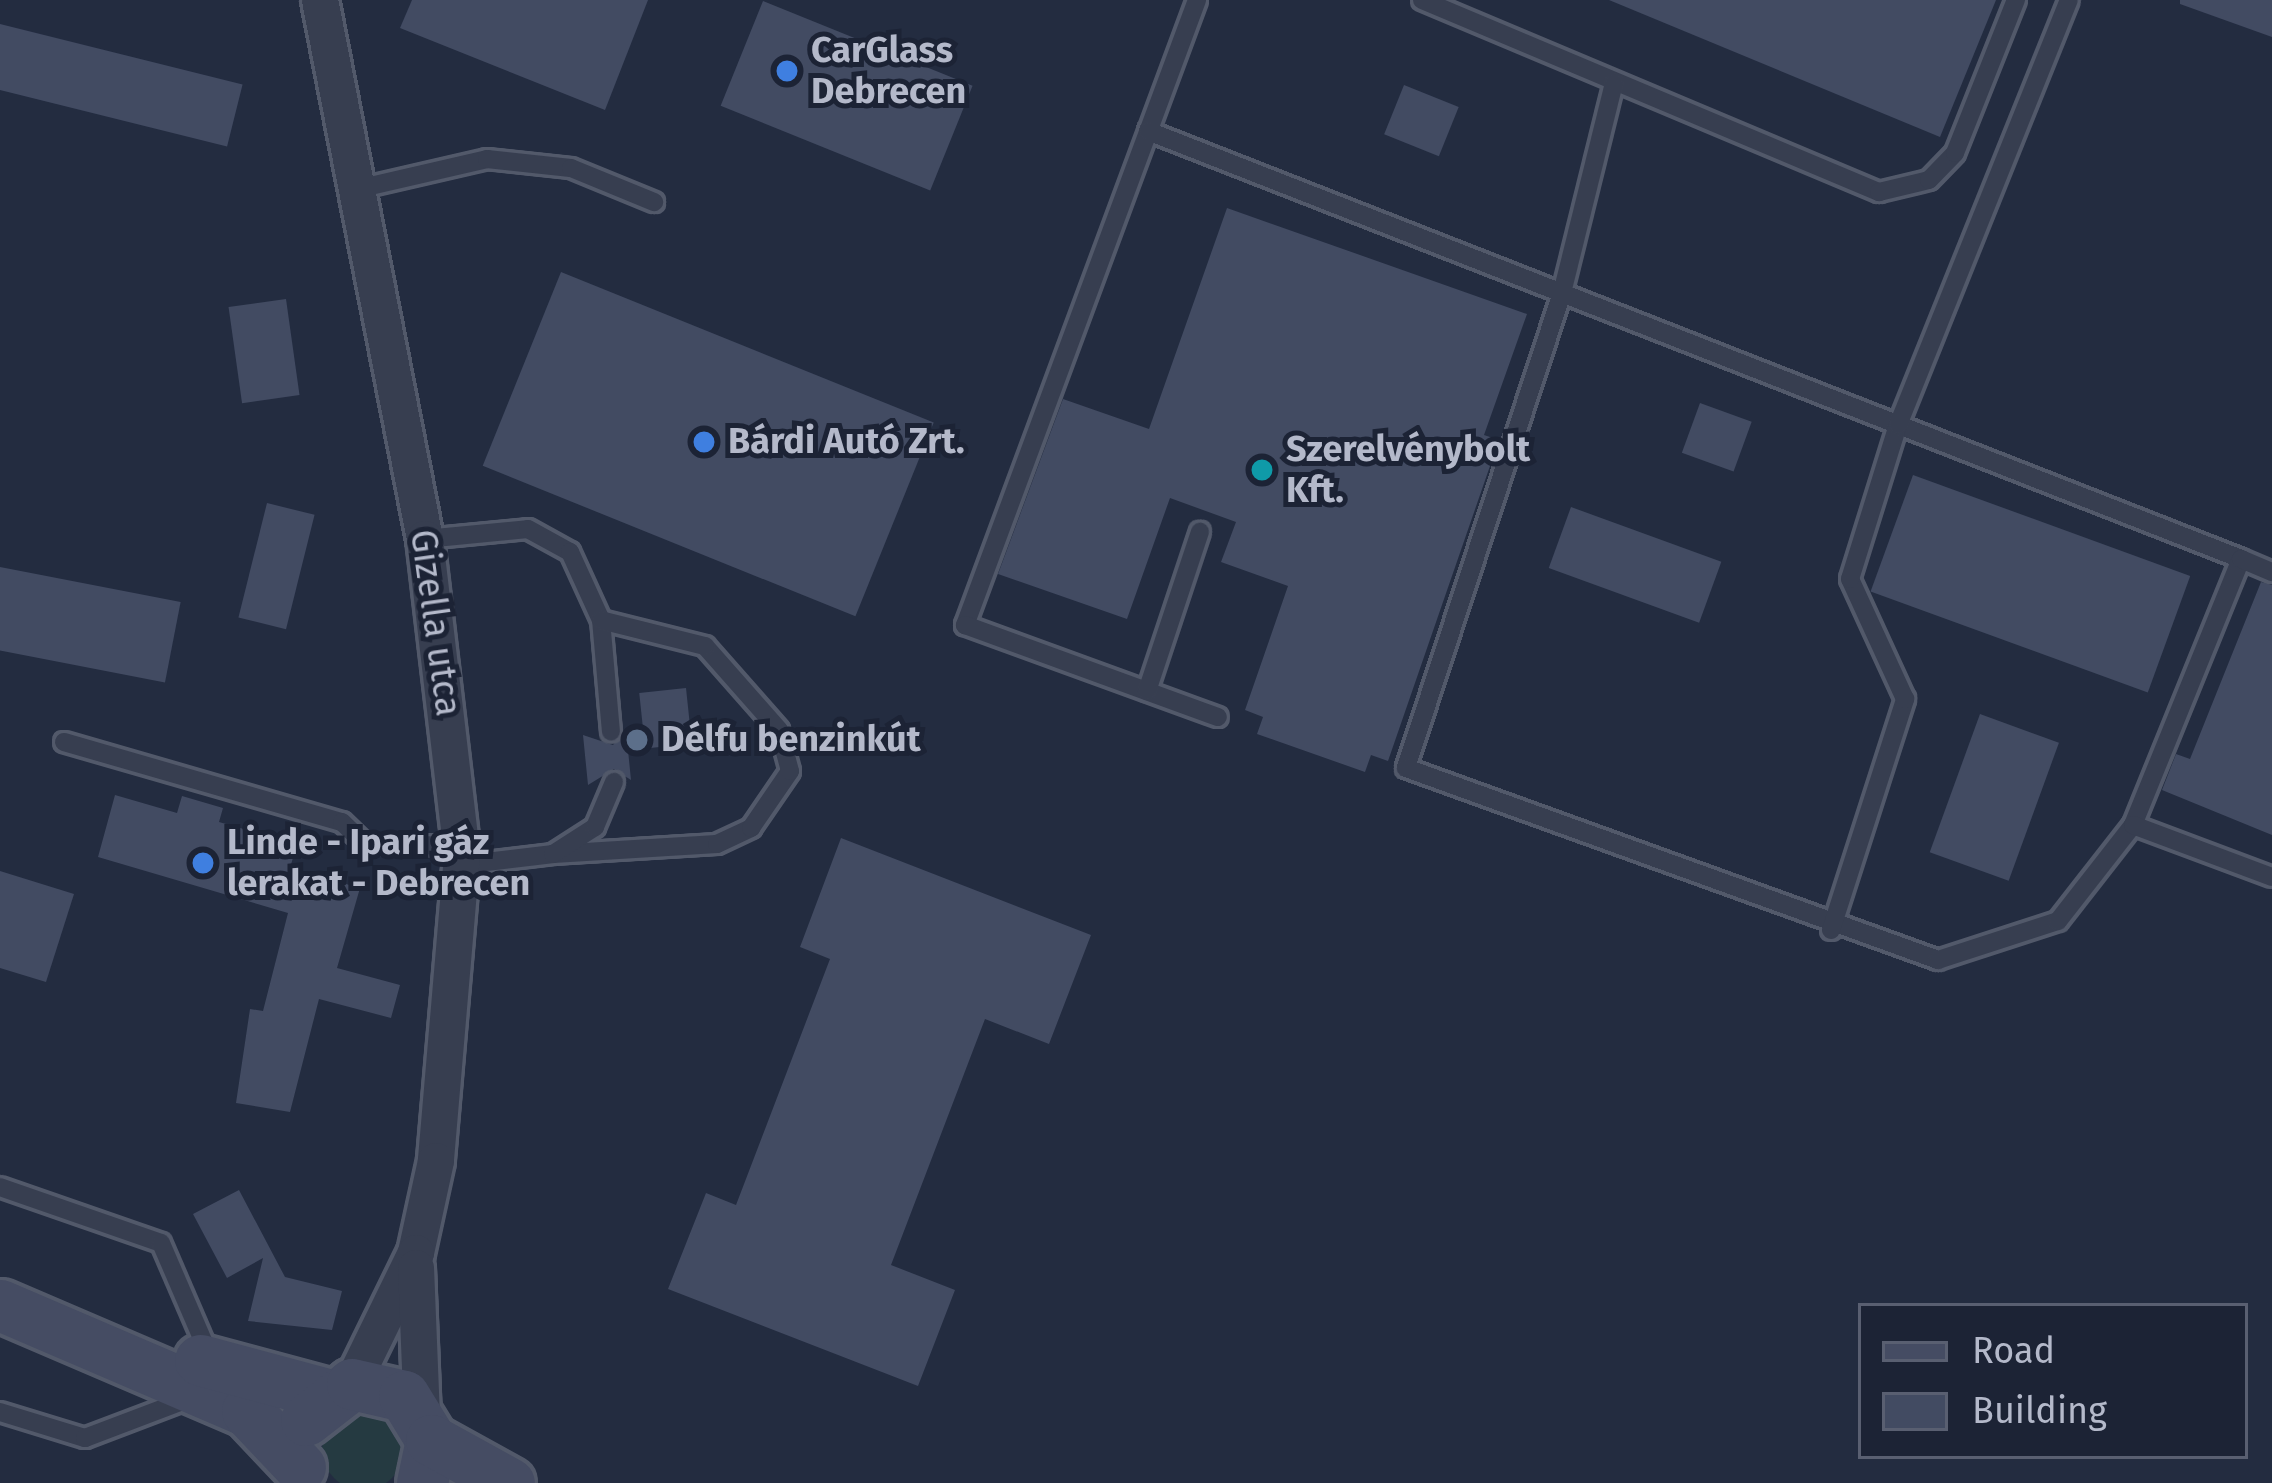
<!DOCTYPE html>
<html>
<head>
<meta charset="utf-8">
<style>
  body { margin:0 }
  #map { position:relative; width:2272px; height:1483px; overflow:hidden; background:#232c40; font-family:"Fira Sans",sans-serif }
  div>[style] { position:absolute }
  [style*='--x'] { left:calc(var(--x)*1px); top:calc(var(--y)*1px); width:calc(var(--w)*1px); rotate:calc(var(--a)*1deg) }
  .green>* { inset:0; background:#253a41 }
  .round { border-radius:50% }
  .building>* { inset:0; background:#424b62; transform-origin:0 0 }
  .roads { filter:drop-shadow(3px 0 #52596a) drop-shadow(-3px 0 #52596a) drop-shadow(0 3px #52596a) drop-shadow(0 -3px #52596a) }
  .lane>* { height:18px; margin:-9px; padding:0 9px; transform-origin:9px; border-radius:9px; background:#373e50 }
  .street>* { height:36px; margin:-18px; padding:0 18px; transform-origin:18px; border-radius:18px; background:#373e50 }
  .secondary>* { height:51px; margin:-25.5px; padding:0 25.5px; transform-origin:25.5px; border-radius:25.5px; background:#454c63 }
  .dots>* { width:33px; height:33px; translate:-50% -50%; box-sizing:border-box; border:6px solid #1c2335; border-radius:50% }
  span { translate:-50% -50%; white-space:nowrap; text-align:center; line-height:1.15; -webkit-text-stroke:10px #1c2335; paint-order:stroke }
  .poi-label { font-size:36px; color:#b4b9ca; font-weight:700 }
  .left { translate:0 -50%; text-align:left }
  .street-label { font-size:36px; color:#b4b9ca }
  .legend { position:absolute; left:1858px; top:1303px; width:390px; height:156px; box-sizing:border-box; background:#1c2335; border:3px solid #595f71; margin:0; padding:15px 21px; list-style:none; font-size:36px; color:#b4b9ca }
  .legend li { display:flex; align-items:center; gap:24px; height:60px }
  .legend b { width:60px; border:3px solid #595f71 }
</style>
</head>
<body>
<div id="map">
  <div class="green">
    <i class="round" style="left:322px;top:1408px;width:82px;height:82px"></i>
  </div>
  <div class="building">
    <i style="clip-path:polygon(412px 0,648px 0,605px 110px,400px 28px)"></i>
    <i style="clip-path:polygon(1609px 0,1996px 0,1940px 137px)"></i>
    <i style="clip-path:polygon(2180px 0,2272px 0,2272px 37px,2180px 4px)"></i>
    <i style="left:763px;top:1px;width:226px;height:113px;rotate:22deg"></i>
    <i style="left:0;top:24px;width:250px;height:64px;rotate:14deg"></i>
    <i style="left:1404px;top:85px;width:59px;height:53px;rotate:22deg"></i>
    <i style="clip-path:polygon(1227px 208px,1527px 314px,1484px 435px,1499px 440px,1388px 761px,1371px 755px,1365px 772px,1257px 734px,1263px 717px,1245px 710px,1288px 586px,1221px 562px,1236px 522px,1170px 498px,1127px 619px,998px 574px,1063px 399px,1149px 429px)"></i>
    <i style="left:561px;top:272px;width:402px;height:209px;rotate:22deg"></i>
    <i style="left:286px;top:299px;width:97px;height:58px;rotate:82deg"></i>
    <i style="left:1700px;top:403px;width:55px;height:53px;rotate:20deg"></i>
    <i style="left:1913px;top:475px;width:295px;height:124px;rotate:20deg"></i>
    <i style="left:267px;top:503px;width:49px;height:118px;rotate:14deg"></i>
    <i style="left:1571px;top:507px;width:160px;height:65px;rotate:20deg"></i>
    <i style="left:0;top:567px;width:184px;height:82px;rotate:11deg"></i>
    <i style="clip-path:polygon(2261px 582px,2272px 585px,2272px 835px,2162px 790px,2176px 754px,2190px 759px)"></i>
    <i style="left:686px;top:688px;width:56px;height:47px;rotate:84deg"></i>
    <i style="left:1980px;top:714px;width:84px;height:147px;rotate:20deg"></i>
    <i style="clip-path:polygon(626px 730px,631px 780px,614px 769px,588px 785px,583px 735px,613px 745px)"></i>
    <i style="clip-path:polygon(115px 795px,177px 813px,182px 796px,223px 808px,219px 822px,297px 844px,290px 868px,360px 888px,337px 968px,400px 985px,391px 1018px,319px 999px,290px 1112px,236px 1103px,250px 1009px,263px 1011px,288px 913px,98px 857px)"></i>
    <i style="clip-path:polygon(841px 838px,1091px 935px,1049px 1044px,985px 1019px,891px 1265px,955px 1290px,918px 1386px,668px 1289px,706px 1193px,736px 1205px,830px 959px,800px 947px)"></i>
    <i style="clip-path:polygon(0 871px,74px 894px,46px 982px,0 968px)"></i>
    <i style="clip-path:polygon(239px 1190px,285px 1277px,342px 1291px,332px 1330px,248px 1321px,263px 1258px,227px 1278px,193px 1214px)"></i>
  </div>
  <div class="roads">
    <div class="lane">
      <i style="--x:1197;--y:0;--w:667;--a:110.36"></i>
      <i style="--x:965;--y:625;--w:269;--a:20"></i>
      <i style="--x:1422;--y:0;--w:496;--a:22.8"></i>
      <i style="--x:1879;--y:192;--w:51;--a:-13.5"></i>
      <i style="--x:1929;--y:180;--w:37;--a:-46"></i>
      <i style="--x:1955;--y:153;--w:165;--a:-68.3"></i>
      <i style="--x:1614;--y:83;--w:216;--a:103.9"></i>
      <i style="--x:1562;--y:293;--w:500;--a:108.2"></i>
      <i style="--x:1406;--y:768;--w:566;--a:19.84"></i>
      <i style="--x:1938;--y:960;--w:126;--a:-18"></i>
      <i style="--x:2058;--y:921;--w:122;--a:-52"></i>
      <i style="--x:1148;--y:131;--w:1174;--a:21.38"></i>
      <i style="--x:2241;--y:559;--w:287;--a:112.1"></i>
      <i style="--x:2133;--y:825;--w:148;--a:20.5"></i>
      <i style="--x:353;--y:190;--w:138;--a:-13"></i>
      <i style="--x:487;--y:159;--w:84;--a:6.1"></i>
      <i style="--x:571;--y:168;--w:90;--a:22.3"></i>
      <i style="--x:425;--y:539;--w:103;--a:-5.5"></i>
      <i style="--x:528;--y:529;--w:48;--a:28.7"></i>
      <i style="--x:570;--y:552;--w:75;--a:65.5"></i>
      <i style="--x:601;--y:620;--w:112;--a:84.9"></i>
      <i style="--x:2241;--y:559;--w:34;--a:23"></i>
      <i style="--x:1147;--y:691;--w:168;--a:-71.6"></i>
      <i style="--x:64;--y:742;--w:289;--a:16.1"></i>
      <i style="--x:342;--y:822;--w:32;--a:44"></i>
      <i style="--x:365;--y:844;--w:96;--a:1.2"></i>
      <i style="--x:553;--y:854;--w:164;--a:-3.5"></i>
      <i style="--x:717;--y:844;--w:38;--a:-25"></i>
      <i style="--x:751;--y:828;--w:69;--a:-55.6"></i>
      <i style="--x:790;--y:771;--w:42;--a:-105"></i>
      <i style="--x:779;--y:730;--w:112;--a:-131.4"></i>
      <i style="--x:705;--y:646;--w:107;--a:-166"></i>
      <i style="--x:461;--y:865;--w:93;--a:-6.8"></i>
      <i style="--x:553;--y:854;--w:50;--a:-32.7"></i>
      <i style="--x:595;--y:827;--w:49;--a:-67.1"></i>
      <i style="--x:1831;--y:930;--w:243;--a:-72.2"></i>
      <i style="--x:1905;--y:699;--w:132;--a:-114.6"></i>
      <i style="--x:1850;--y:579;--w:161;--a:-72.7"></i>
      <i style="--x:1898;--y:425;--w:458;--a:-68.1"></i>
      <i style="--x:0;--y:1187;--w:170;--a:19.2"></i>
      <i style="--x:161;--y:1243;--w:126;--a:66.7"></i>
      <i style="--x:0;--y:1412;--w:89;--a:17"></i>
      <i style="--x:85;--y:1438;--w:116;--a:-20.8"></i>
    </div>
    <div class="street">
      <i style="--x:320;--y:0;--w:549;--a:78.98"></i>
      <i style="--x:425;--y:539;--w:319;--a:83.3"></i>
      <i style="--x:462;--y:856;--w:306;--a:94.9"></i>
      <i style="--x:436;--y:1161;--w:94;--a:102.3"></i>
      <i style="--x:416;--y:1253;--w:146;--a:116"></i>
      <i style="--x:416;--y:1268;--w:147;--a:87.7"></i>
    </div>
    <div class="secondary">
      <i style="--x:0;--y:1305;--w:269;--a:23.2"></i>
      <i style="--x:247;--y:1411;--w:77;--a:46.6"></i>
      <i style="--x:200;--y:1360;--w:131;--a:15"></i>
      <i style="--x:306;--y:1420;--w:58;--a:-38"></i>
      <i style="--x:352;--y:1384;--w:53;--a:13"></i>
      <i style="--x:404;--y:1396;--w:52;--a:58.5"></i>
      <i style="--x:431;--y:1440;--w:44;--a:101.8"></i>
      <i style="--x:431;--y:1440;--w:89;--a:28.9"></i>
    </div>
  </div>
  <div class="dots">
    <i style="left:787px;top:71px;background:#3f7fe0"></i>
    <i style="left:704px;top:442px;background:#3f7fe0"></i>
    <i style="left:1262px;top:470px;background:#0f9aa8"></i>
    <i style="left:637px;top:740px;background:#5c6f8a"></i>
    <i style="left:203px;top:863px;background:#3f7fe0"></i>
  </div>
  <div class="poi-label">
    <span class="left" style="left:811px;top:71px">CarGlass<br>Debrecen</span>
    <span class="left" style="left:728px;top:442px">Bárdi Autó Zrt.</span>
    <span class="left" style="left:1286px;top:470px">Szerelvénybolt<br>Kft.</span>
    <span class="left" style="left:661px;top:740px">Délfu benzinkút</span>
    <span class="left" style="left:227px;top:863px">Linde - Ipari gáz<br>lerakat - Debrecen</span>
  </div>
  <div class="street-label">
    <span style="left:435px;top:623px;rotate:82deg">Gizella utca</span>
  </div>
  <ul class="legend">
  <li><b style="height:15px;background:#454c63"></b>Road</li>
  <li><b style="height:33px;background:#424b62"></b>Building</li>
  </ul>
</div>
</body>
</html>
